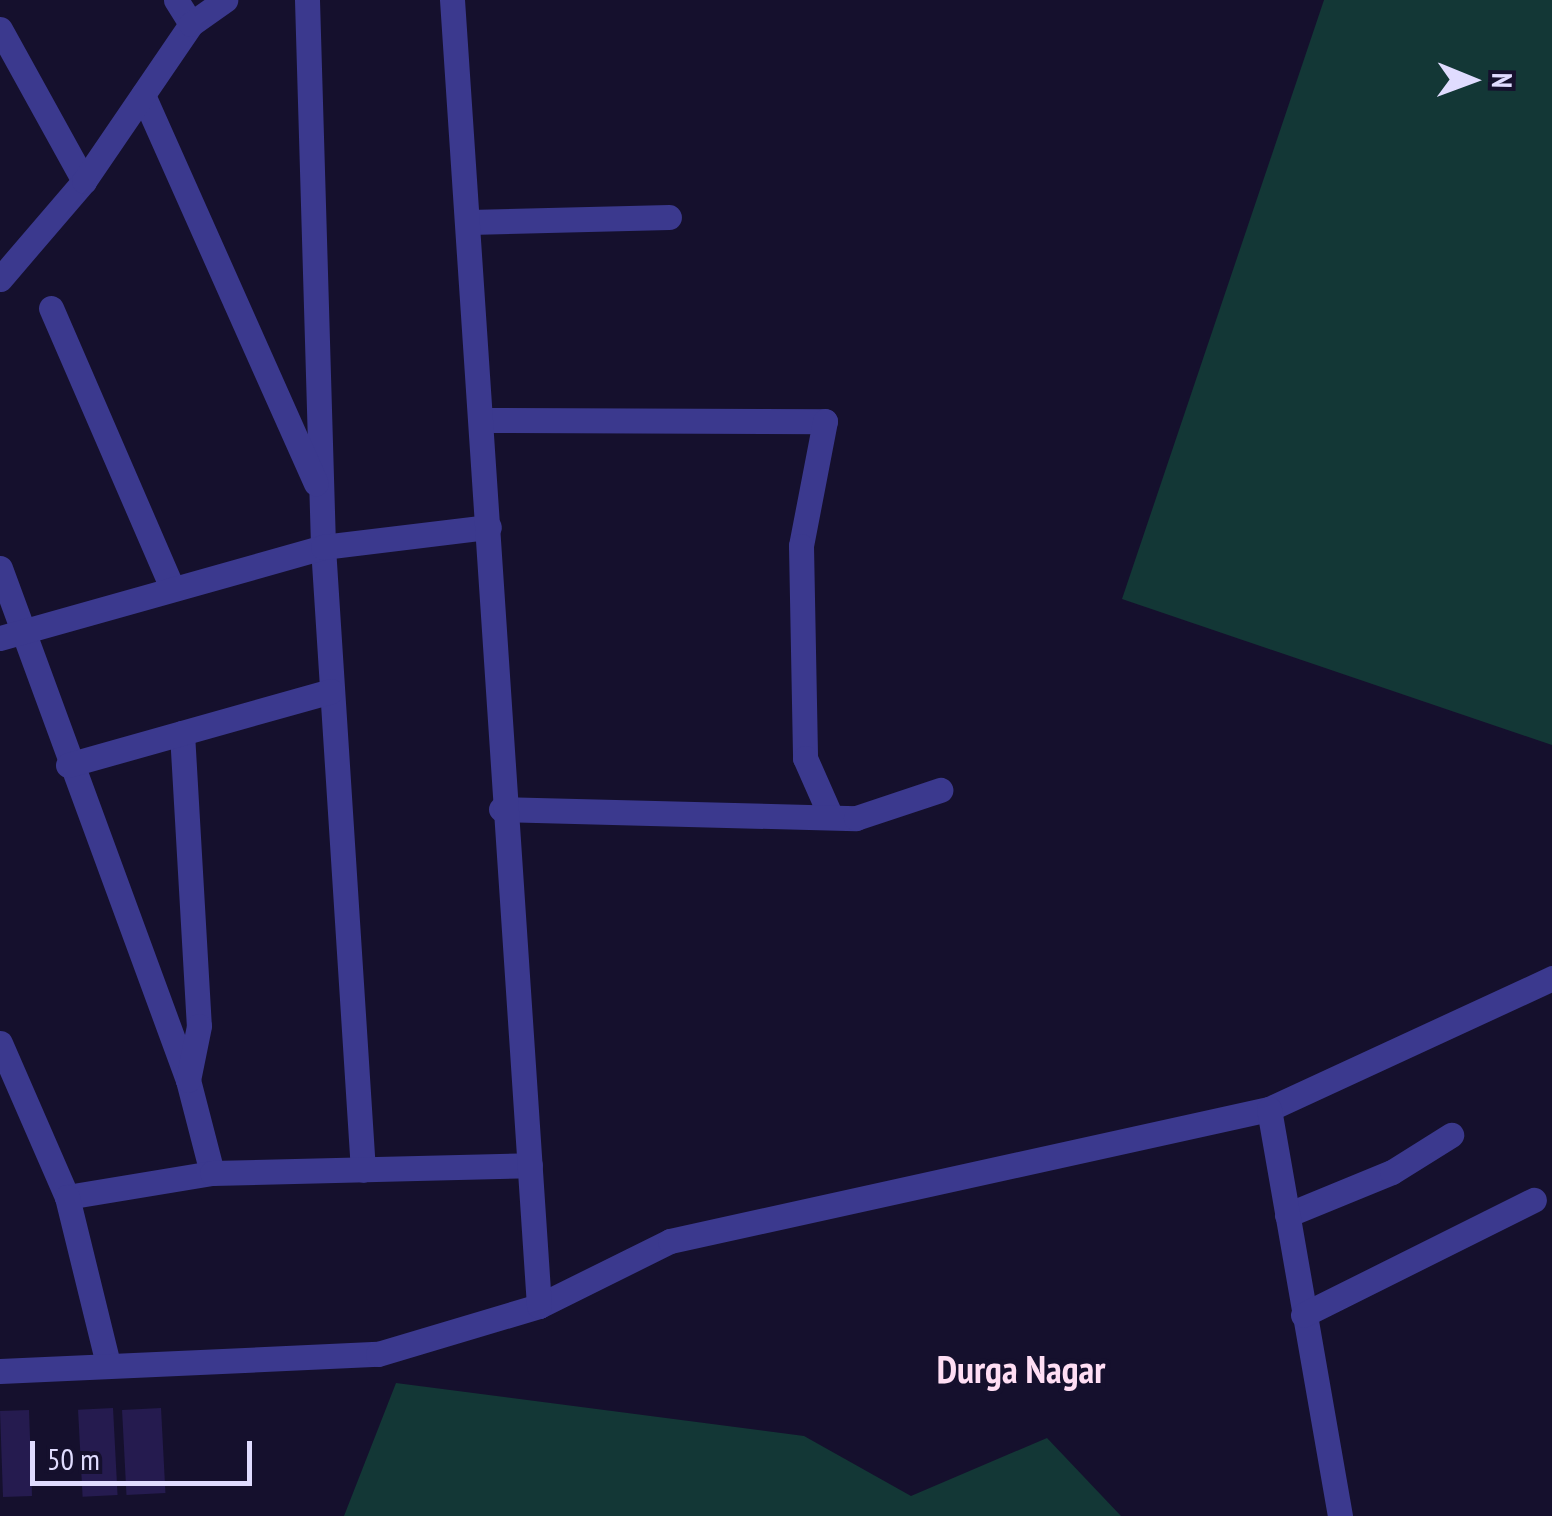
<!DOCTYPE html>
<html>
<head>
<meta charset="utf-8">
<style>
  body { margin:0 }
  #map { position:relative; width:1552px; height:1516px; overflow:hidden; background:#15102d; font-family:"PT Sans Narrow",sans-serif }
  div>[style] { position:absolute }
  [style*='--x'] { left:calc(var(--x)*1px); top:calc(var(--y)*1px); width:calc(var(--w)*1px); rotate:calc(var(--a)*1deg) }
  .green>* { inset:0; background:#133736 }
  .building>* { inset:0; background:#251b4f; transform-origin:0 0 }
  .street>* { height:25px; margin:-12.5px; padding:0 12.5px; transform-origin:12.5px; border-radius:12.5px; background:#3b398e }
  span { translate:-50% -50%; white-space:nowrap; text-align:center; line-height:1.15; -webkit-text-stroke:10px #15102d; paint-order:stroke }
  .neighbourhood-label { font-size:38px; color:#ffdef4; font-weight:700 }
  .north { position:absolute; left:1422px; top:30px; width:100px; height:100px; -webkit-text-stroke:8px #15102d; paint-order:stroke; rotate:91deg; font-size:28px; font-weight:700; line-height:40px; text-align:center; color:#e0dcff }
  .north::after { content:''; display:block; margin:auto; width:35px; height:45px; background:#e0dcff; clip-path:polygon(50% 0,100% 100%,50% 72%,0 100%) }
  .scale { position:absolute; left:30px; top:1441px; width:222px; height:45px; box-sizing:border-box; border:5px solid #e0dcff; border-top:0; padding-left:12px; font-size:30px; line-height:35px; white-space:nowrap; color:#e0dcff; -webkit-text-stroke:8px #15102d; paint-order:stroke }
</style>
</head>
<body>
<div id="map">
  <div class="green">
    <i style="clip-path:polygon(1324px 0,1552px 0,1552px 745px,1122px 599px)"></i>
    <i style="clip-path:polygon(396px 1383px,804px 1436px,911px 1496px,1047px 1438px,1121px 1516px,344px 1516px)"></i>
  </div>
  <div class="building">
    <i style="left:113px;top:1408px;width:87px;height:35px;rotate:87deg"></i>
    <i style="left:161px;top:1408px;width:85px;height:39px;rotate:87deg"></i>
    <i style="left:29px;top:1410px;width:86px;height:29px;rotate:88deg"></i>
  </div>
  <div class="street">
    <i style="--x:176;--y:0;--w:28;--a:58"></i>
    <i style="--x:307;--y:0;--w:547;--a:88.32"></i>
    <i style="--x:323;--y:547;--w:624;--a:86.33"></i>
    <i style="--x:0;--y:29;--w:174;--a:61.1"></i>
    <i style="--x:143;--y:95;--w:425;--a:66"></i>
    <i style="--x:469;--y:222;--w:200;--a:-1.4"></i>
    <i style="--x:0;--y:279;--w:129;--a:-49.4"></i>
    <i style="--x:84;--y:181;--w:190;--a:-55.7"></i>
    <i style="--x:191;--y:24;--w:42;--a:-35.2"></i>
    <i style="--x:51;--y:308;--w:305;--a:66.6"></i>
    <i style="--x:484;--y:420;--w:341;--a:0.2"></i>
    <i style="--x:825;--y:421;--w:127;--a:100.9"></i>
    <i style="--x:801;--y:546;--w:212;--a:88.9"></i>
    <i style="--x:805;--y:758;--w:64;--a:66.2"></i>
    <i style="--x:0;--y:568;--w:545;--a:69.84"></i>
    <i style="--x:188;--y:1080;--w:96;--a:75.5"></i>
    <i style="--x:0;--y:638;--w:336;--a:-15.7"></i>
    <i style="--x:323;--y:547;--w:167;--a:-6.9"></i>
    <i style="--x:182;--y:733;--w:293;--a:86.7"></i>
    <i style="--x:199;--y:1026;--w:55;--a:101.5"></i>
    <i style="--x:68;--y:765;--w:273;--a:-15.7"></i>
    <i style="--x:501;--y:809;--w:355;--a:1.5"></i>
    <i style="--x:856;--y:818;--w:89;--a:-18.4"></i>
    <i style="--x:0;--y:1043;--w:168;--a:66.5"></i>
    <i style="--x:67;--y:1197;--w:147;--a:-9.4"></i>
    <i style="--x:212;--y:1173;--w:318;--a:-1.4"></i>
    <i style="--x:1269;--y:1109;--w:312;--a:-24.8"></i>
    <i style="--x:67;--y:1197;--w:172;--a:76.2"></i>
    <i style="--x:1287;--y:1215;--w:113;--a:-22.3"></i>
    <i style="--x:1392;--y:1172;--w:70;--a:-32.1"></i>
    <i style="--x:539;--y:1306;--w:146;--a:-26.4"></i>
    <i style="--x:670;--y:1241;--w:613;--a:-12.43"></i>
    <i style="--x:1269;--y:1109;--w:413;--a:80.1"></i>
    <i style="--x:1303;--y:1315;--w:258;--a:-26.5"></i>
    <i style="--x:0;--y:1371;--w:378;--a:-2.6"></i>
    <i style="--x:378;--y:1354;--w:168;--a:-16.6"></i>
    <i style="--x:539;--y:1306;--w:1309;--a:-93.81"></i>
  </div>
  <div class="neighbourhood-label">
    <span style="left:1021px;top:1369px">Durga Nagar</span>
  </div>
  <div class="north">N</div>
  <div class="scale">50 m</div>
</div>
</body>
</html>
